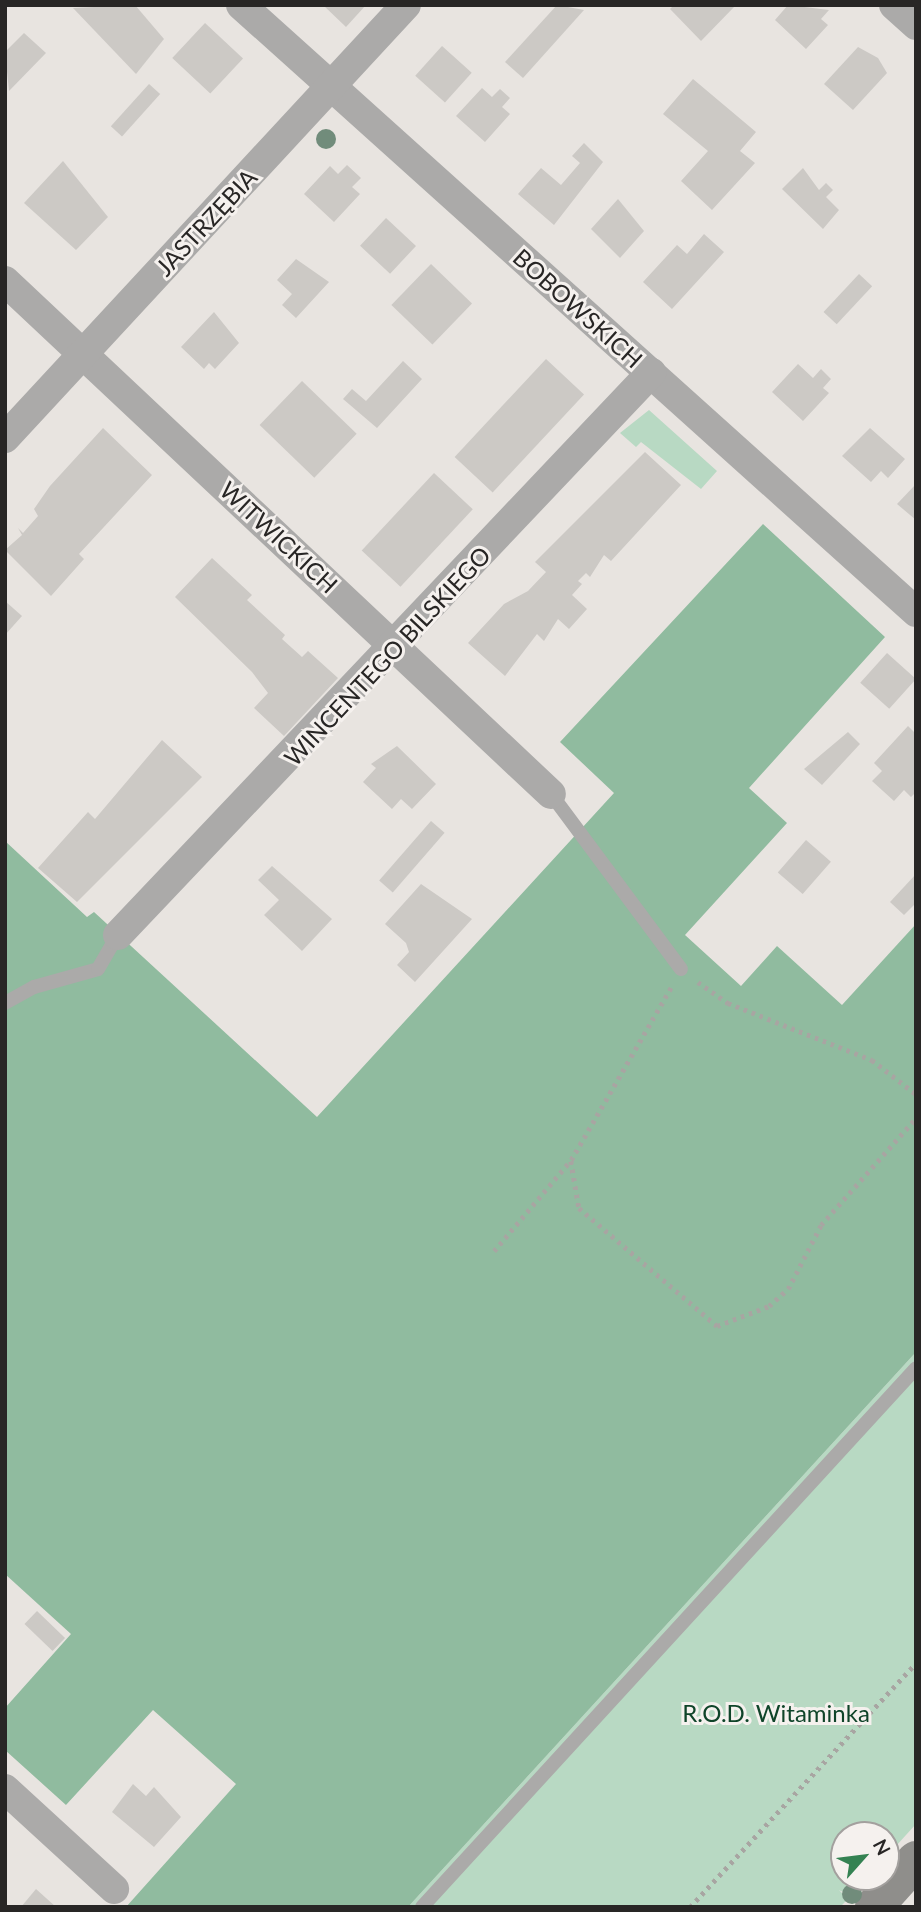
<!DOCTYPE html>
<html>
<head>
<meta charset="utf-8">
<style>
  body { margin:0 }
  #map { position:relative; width:921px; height:1912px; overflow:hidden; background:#e8e4e0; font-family:Lato,sans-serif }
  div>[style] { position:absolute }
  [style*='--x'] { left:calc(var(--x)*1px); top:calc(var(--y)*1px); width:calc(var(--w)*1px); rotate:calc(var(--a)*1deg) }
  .green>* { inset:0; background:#b8d9c3 }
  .forest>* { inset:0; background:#90bb9f }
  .building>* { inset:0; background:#ccc9c5; transform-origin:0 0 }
  .path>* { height:4.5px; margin-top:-2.25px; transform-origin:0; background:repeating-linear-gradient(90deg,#a8a5a2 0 3.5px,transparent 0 8.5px) }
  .lane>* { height:14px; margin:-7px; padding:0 7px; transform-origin:7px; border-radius:7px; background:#abaaa9 }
  .street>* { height:30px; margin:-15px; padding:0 15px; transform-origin:15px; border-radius:15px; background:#abaaa9 }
  .secondary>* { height:38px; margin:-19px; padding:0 19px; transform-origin:19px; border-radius:19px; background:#8f8e8b }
  .trees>* { width:20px; height:20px; margin:-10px; border-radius:50%; background:#718c7b }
  span { translate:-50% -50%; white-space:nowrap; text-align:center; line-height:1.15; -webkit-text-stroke:6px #f5f1ee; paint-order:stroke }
  .street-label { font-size:24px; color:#282625 }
  .park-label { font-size:24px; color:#0f4429 }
  .frame { position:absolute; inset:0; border:7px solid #282625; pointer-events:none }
  .north { position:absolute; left:830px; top:1821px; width:70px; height:70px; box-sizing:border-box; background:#f5f1ee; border:2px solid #a3a09e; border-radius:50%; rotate:62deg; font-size:19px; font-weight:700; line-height:28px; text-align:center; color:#282625 }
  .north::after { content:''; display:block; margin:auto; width:24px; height:32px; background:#348252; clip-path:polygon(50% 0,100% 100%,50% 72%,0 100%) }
</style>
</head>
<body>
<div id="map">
  <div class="green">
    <i style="clip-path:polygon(649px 410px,717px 471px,701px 489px,641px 442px,636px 447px,620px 433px)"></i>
    <i style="clip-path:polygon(916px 1352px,916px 1824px,886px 1857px,886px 1835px,844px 1835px,844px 1877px,868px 1877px,851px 1896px,839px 1890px,848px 1899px,840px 1907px,408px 1907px)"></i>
  </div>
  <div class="forest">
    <i style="clip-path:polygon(763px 524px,885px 637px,749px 788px,787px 823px,685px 935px,741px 986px,777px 946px,842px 1005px,916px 924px,916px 1352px,408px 1907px,126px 1907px,236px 1784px,153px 1710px,66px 1805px,5px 1750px,5px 1708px,71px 1634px,5px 1574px,5px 841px,87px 917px,94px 912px,317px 1117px,614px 793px,560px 742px)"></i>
  </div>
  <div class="building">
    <i style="clip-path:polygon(135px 5px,164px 39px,136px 74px,73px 8px)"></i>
    <i style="clip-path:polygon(323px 5px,366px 5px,346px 27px)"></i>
    <i style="clip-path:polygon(557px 5px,584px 10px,523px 78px,505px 62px)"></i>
    <i style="clip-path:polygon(674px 5px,736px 5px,701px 41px,670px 9px)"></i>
    <i style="clip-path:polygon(788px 5px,829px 10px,821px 19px,828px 25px,806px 49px,775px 20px)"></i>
    <i style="left:205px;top:23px;width:52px;height:48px;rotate:43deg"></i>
    <i style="clip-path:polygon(24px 33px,46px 53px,9px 91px,5px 52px)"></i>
    <i style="left:442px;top:46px;width:40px;height:40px;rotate:42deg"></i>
    <i style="clip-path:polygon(858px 47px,878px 58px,887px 73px,853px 110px,824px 84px)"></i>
    <i style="clip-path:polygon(693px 79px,756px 132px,740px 151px,755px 163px,712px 210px,681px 181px,708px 151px,663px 114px)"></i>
    <i style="left:149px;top:84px;width:15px;height:57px;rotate:42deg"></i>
    <i style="clip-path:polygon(482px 88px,492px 97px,500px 89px,510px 98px,502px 107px,510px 114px,485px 142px,456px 116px)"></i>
    <i style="clip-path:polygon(584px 143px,603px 162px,554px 225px,518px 194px,541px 168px,561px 185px,580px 163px,572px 156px)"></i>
    <i style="clip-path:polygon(63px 161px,108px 217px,76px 250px,24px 203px)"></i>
    <i style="clip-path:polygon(347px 165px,361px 178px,352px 187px,360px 194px,334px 222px,304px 194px,330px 166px,338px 174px)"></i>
    <i style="clip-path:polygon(803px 168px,819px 190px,826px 183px,833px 190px,826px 197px,839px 210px,823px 229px,782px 189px)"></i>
    <i style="clip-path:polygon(618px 199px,644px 231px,620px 258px,591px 229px)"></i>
    <i style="left:386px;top:218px;width:41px;height:38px;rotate:43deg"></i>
    <i style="clip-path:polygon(704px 234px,724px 252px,672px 309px,643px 282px,677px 245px,687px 254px)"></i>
    <i style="clip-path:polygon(296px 259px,329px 282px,296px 318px,282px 305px,292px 294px,277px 280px)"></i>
    <i style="left:431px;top:264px;width:57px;height:57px;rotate:44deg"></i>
    <i style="left:859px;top:274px;width:18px;height:52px;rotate:43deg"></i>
    <i style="clip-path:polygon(214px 312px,239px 343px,215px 369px,209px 363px,204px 369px,181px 347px)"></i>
    <i style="left:546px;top:359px;width:52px;height:134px;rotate:43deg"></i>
    <i style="clip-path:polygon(403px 361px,422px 379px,377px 428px,343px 399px,352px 389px,366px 401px)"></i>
    <i style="clip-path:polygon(798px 364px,813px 378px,821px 369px,831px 379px,823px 388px,829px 393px,803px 421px,772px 392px)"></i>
    <i style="left:302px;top:381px;width:76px;height:61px;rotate:44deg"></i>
    <i style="clip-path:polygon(103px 428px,152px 475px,79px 554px,84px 559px,51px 596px,5px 550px,22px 535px,18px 528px,23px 533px,38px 516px,34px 509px,50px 486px)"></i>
    <i style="clip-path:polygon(870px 428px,905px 459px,888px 478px,881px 471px,871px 482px,842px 456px)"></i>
    <i style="clip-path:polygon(645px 452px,681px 485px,611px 561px,604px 555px,590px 577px,586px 573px,578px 581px,582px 584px,572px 595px,587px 609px,569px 629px,558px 619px,544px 641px,537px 634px,505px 676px,468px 643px,504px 604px,528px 591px,546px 572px,535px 562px)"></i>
    <i style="left:434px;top:473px;width:53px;height:106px;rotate:43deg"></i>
    <i style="clip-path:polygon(916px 484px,916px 520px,897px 504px)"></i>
    <i style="clip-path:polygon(212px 558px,252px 595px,247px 600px,285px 635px,282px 639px,302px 657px,308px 651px,338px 678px,284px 736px,254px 708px,268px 693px,252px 672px,175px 597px)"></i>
    <i style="clip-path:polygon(5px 601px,22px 616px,5px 635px)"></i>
    <i style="left:887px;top:653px;width:39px;height:40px;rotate:42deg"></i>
    <i style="clip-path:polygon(908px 726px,916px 734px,916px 792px,911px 797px,904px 790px,894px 801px,872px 781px,882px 771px,874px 763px)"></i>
    <i style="clip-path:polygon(848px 732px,860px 744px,822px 785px,804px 769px)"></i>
    <i style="clip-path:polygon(162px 740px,202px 777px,77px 902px,38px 868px,88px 812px,95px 819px)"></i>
    <i style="clip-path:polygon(397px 746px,436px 784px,412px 809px,401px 799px,392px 809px,363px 782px,376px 768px,371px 764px)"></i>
    <i style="left:431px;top:821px;width:18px;height:79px;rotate:41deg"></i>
    <i style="left:806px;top:840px;width:33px;height:43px;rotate:41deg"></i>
    <i style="clip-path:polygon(272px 866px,332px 919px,302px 951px,264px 915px,279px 900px,258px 880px)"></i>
    <i style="clip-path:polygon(916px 874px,916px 903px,904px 915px,890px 902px)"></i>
    <i style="clip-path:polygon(421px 884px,472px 919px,415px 982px,397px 965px,409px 952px,406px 943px,385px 924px)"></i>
    <i style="left:37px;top:1611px;width:39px;height:18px;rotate:44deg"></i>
    <i style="clip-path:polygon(133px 1784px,146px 1796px,154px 1787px,181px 1817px,154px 1847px,112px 1812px)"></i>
    <i style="clip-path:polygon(36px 1889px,56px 1907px,21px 1907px)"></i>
  </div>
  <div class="path">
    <i style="--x:698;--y:982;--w:37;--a:35"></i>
    <i style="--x:728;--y:1003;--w:155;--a:21.6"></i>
    <i style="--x:872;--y:1060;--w:56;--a:37.7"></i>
    <i style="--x:571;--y:1161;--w:48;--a:80.3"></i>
    <i style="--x:579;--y:1208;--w:182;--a:40.5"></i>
    <i style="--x:717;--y:1326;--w:56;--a:-21"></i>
    <i style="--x:769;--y:1306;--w:25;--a:-42"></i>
    <i style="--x:788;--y:1289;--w:72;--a:-62.7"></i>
    <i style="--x:821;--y:1225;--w:143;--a:-48.4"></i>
    <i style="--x:494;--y:1251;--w:119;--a:-49.8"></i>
    <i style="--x:571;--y:1160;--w:201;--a:-59.9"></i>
    <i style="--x:690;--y:1907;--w:333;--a:-47.2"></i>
  </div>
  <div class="lane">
    <i style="--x:551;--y:794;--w:218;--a:53.4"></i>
    <i style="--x:5;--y:1003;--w:33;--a:-29"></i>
    <i style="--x:34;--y:987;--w:66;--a:-15.7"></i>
    <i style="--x:98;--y:969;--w:39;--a:-60"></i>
    <i style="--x:422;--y:1907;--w:731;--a:-47.49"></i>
  </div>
  <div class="street">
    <i style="--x:241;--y:5;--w:908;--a:41.96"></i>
    <i style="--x:894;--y:5;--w:30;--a:42"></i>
    <i style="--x:5;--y:281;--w:749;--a:43.22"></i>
    <i style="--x:5;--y:438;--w:590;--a:-47.2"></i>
    <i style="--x:118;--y:935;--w:775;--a:-46.52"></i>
    <i style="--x:5;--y:1789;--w:148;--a:42.5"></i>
  </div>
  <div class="secondary">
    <i style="--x:874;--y:1907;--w:63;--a:-48.2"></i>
  </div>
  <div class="trees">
    <i style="left:326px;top:139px"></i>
    <i style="left:852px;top:1894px"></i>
  </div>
  <div class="street-label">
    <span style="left:206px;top:222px;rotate:-47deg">JASTRZĘBIA</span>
    <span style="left:578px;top:308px;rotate:42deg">BOBOWSKICH</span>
    <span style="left:279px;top:537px;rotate:43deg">WITWICKICH</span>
    <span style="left:387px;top:656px;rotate:-47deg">WINCENTEGO BILSKIEGO</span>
  </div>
  <div class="park-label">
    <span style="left:776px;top:1713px">R.O.D. Witaminka</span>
  </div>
  <div class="frame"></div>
  <div class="north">N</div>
</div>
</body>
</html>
